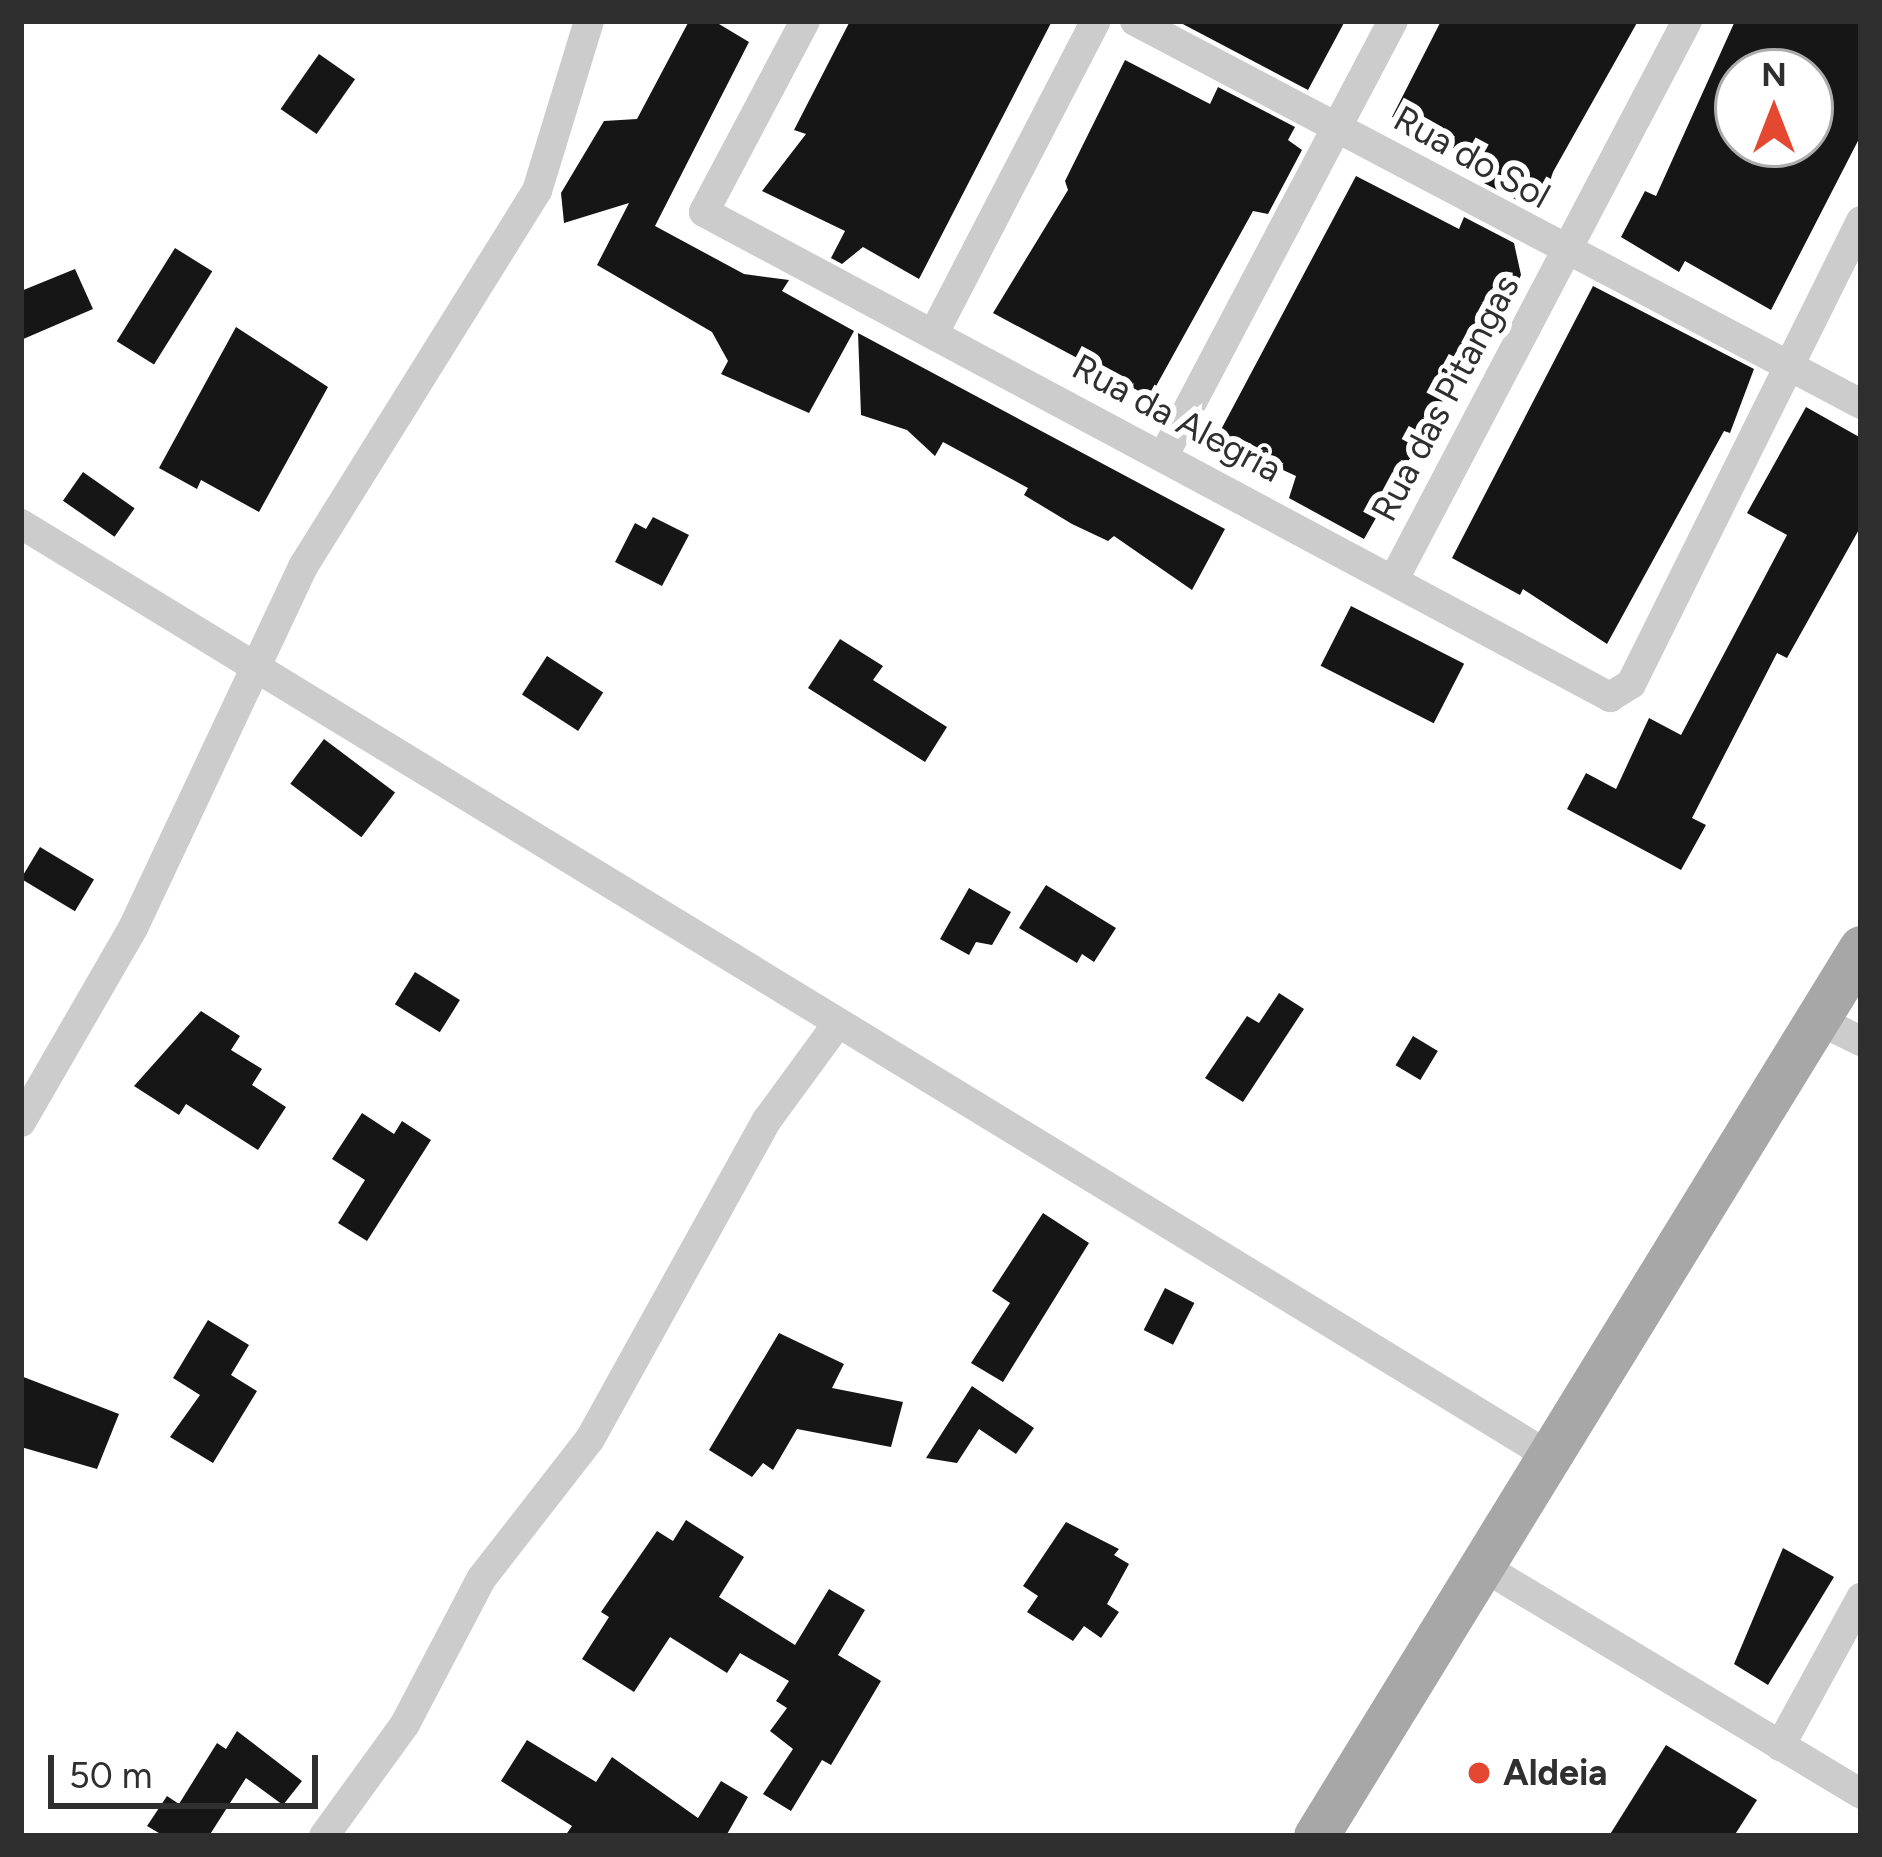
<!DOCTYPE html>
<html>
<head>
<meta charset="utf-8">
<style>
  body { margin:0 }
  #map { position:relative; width:1882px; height:1857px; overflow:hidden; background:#fff; font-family:Figtree,sans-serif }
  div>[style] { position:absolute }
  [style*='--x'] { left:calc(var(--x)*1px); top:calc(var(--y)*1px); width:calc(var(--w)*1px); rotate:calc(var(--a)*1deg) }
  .building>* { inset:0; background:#161616; transform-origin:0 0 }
  .minor>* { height:30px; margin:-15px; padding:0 15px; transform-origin:15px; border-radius:15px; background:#ccc }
  .primary>* { height:45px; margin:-22.5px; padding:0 22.5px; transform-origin:22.5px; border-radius:22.5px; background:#a7a7a7 }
  .dots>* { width:33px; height:33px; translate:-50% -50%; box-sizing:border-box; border:6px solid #fff; border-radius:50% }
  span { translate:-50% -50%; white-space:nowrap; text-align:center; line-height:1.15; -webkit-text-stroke:12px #fff; paint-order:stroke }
  .street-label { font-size:36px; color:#2f2f2f }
  .poi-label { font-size:36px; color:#2f2f2f; font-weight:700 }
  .left { translate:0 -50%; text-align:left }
  .frame { position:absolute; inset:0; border:24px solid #2f2f2f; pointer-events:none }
  .north { position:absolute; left:1714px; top:48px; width:120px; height:120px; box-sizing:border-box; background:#fff; border:3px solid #acacac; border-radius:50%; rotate:0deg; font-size:33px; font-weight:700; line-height:48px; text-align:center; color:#2f2f2f }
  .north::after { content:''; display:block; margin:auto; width:42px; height:54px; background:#e54831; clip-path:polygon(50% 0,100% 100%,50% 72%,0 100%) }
  .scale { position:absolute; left:48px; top:1755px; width:270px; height:54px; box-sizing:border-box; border:6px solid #2f2f2f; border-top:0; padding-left:15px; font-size:36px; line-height:42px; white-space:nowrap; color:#2f2f2f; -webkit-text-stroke:9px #fff; paint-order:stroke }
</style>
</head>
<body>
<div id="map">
  <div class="building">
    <i style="clip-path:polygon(689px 21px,714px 21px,749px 42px,655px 226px,744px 274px,789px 280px,782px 291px,854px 331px,809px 413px,721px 374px,728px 361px,712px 332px,597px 265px,629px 203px,564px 223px,561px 193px,604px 121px,637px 119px)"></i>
    <i style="clip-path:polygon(850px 21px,1052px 21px,919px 279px,863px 247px,842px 264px,831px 258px,845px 231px,762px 191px,806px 134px,794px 130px)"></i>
    <i style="clip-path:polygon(1177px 21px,1345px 21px,1308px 90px)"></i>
    <i style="clip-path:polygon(1441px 21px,1638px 21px,1553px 172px,1540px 212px,1480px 181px,1461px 152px,1392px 117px)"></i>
    <i style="clip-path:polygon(evenodd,1735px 21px,1861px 21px,1861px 135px,1771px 310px,1685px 261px,1679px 272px,1621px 237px,1645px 191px,1656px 196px,1735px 21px,1738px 72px,1810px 72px,1810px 144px,1738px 144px,1738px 72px)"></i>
    <i style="left:319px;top:54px;width:44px;height:67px;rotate:35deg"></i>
    <i style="clip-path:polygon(1125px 60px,1210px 104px,1218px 87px,1295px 127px,1288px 140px,1302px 150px,1268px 214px,1253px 211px,1150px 397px,993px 313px,1068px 190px,1065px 181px)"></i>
    <i style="clip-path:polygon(1356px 176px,1459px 229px,1464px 217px,1514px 243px,1521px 275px,1490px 345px,1478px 339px,1364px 539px,1289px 498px,1296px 476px,1216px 439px)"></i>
    <i style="left:175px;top:248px;width:44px;height:110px;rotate:32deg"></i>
    <i style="clip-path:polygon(75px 269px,93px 309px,21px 340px,21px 291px)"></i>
    <i style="clip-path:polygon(1593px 286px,1754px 369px,1730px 433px,1724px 431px,1607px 644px,1523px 589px,1520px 595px,1452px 558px)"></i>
    <i style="clip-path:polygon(236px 327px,328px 387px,259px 512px,201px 480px,197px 489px,159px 468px)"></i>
    <i style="clip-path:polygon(858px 333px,1225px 529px,1192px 590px,1114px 536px,1108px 541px,1072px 524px,1024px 495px,1028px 488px,943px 442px,935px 456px,907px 430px,861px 415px)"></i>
    <i style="clip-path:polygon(1806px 407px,1861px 438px,1861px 526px,1787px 658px,1777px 653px,1692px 818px,1706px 825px,1681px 870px,1567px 809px,1586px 773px,1616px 789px,1649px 718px,1681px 735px,1787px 535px,1747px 513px)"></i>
    <i style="left:83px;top:472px;width:63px;height:35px;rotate:35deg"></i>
    <i style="clip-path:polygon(653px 517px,689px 535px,662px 586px,615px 562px,635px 523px,646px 529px)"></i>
    <i style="left:1351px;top:606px;width:127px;height:67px;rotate:27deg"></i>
    <i style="clip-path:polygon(840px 639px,883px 666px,873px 680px,947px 727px,925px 762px,808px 688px)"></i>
    <i style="left:547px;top:656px;width:67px;height:46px;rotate:33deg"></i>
    <i style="left:324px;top:739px;width:89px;height:56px;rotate:37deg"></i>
    <i style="left:40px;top:847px;width:63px;height:37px;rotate:31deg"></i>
    <i style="clip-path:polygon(1046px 885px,1116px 928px,1094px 962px,1082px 954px,1077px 963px,1019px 928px)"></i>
    <i style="clip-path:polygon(969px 888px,1011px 912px,992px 945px,976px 942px,969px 955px,940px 939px)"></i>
    <i style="left:415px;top:972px;width:53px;height:38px;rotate:32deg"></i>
    <i style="clip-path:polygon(1279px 993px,1304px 1009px,1243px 1102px,1205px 1078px,1247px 1016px,1259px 1023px)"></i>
    <i style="clip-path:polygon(201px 1011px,240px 1036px,231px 1050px,262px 1069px,252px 1085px,286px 1107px,258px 1150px,186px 1104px,179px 1115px,134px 1086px)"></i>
    <i style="left:1413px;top:1036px;width:29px;height:34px;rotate:31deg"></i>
    <i style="clip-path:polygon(362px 1113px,394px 1134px,402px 1121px,431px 1140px,367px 1241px,338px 1223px,365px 1180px,332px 1159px)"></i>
    <i style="clip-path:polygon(1043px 1213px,1089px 1243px,1003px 1382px,971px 1363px,1010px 1303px,992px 1291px)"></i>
    <i style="left:1165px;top:1288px;width:33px;height:47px;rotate:27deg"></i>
    <i style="clip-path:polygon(208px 1320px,249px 1345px,231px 1375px,257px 1391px,213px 1463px,170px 1437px,200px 1395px,173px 1378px)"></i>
    <i style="clip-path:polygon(779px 1333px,844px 1364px,832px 1388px,903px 1402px,891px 1447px,797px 1429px,773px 1470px,763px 1463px,752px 1477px,709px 1450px)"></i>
    <i style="clip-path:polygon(21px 1376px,119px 1414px,97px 1469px,21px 1447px)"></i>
    <i style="clip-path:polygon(972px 1386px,1034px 1428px,1016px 1454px,979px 1429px,957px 1463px,926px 1458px)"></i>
    <i style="clip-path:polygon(686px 1520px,744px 1557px,719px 1597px,795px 1645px,829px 1589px,865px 1610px,838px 1655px,881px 1681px,831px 1765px,822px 1760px,791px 1811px,763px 1794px,793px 1749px,770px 1731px,787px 1708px,776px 1701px,789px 1681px,740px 1653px,727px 1673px,670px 1637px,634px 1692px,582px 1659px,609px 1617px,601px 1612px,657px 1531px,673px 1541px)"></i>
    <i style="clip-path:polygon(1066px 1522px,1119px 1549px,1114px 1555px,1129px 1564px,1107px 1604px,1119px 1612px,1101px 1638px,1084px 1626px,1073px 1641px,1027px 1612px,1038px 1596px,1023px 1586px)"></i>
    <i style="clip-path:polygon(1783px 1548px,1834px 1577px,1768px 1685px,1734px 1664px)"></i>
    <i style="clip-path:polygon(237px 1731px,302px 1781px,283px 1805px,246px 1778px,209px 1836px,164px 1836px,147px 1826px,167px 1796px,179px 1804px,217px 1743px,226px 1749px)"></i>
    <i style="clip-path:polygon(527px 1740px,596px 1782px,612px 1757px,698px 1818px,721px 1781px,748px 1797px,726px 1836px,565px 1836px,572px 1826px,501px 1781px)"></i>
    <i style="clip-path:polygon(1666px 1745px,1757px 1800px,1734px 1836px,1609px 1836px)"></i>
  </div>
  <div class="minor">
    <i style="--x:805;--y:21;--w:216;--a:117.9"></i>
    <i style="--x:704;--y:212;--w:1028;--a:28.16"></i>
    <i style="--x:1610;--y:697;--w:25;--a:-32"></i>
    <i style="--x:1631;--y:684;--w:517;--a:-63.58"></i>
    <i style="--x:1135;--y:21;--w:821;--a:27.81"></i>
    <i style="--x:935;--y:331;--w:349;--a:-62.6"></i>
    <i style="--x:1164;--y:455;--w:491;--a:-62.2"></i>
    <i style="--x:21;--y:524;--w:1790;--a:31.38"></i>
    <i style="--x:1394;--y:579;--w:630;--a:-62.3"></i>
    <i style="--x:1820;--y:1021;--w:46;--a:26"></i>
    <i style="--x:21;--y:1122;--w:224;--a:-60"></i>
    <i style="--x:133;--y:928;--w:401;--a:-64.8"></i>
    <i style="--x:304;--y:565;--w:441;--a:-58.1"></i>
    <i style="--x:537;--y:191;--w:178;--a:-73"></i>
    <i style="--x:1482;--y:1566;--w:442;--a:31"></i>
    <i style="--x:1780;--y:1746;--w:169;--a:-61.3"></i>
    <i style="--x:324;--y:1836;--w:138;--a:-54.1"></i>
    <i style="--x:405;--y:1724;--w:164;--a:-62.3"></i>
    <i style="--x:481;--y:1579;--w:177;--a:-52.1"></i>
    <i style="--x:590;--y:1439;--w:365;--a:-61"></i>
    <i style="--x:767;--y:1120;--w:115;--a:-53.8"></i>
  </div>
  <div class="primary">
    <i style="--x:1316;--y:1836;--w:1042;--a:-58.46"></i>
  </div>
  <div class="dots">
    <i style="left:1479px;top:1773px;background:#e54831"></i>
  </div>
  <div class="street-label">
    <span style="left:1472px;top:157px;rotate:29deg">Rua do Sol</span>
    <span style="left:1445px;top:398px;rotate:-62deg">Rua das Pitangas</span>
    <span style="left:1177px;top:418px;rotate:28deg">Rua da Alegria</span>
  </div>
  <div class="poi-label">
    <span class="left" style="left:1503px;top:1773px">Aldeia</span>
  </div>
  <div class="frame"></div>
  <div class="north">N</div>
  <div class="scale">50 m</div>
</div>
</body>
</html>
